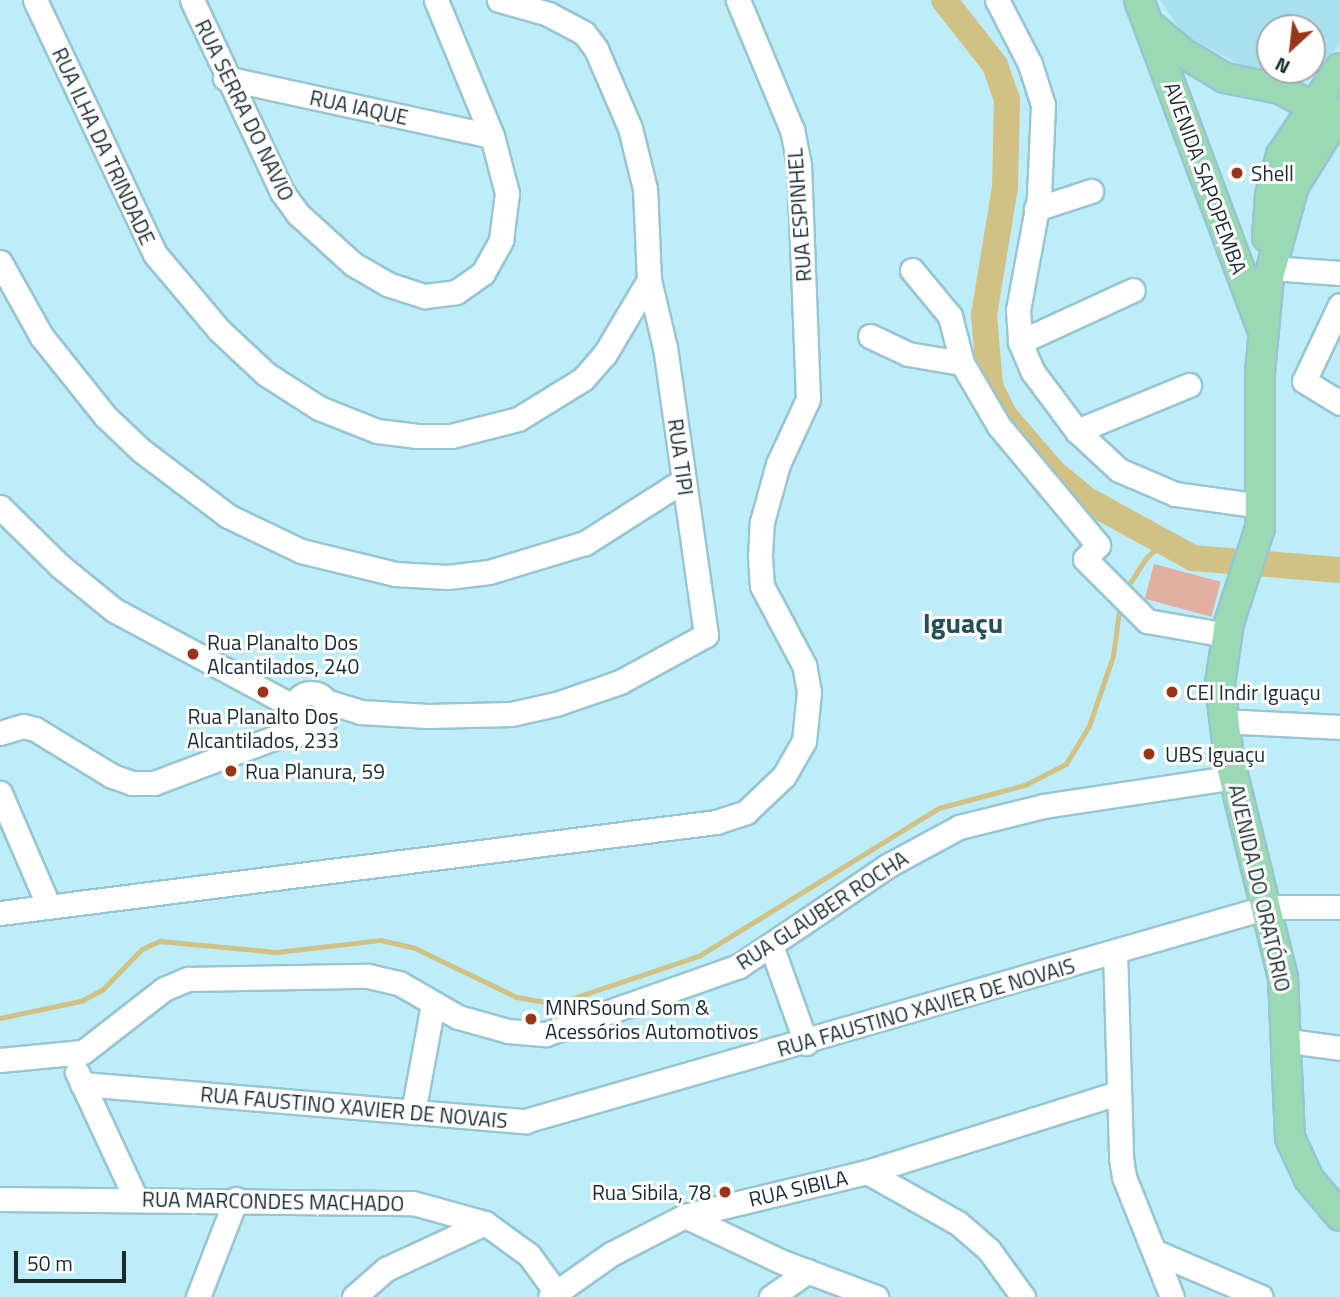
<!DOCTYPE html>
<html>
<head>
<meta charset="utf-8">
<style>
  body { margin:0 }
  #map { position:relative; width:1340px; height:1297px; overflow:hidden; background:#bdedf9; font-family:"Titillium Web",sans-serif }
  div>[style] { position:absolute }
  [style*='--x'] { left:calc(var(--x)*1px); top:calc(var(--y)*1px); width:calc(var(--w)*1px); rotate:calc(var(--a)*1deg) }
  .built>* { inset:0; background:#a8e0ee }
  .green>* { inset:0; background:#e0afa2; transform-origin:0 0 }
  .stream>* { height:4.5px; margin:-2.25px; padding:0 2.25px; transform-origin:2.25px; border-radius:2.25px; background:#d2c185 }
  .river>* { height:26px; margin:-13px; padding:0 13px; transform-origin:13px; border-radius:13px; background:#d2c185 }
  .roads { filter:drop-shadow(2px 0 #97c5d1) drop-shadow(-2px 0 #97c5d1) drop-shadow(0 2px #97c5d1) drop-shadow(0 -2px #97c5d1) }
  .minor>* { height:23px; margin:-11.5px; padding:0 11.5px; transform-origin:11.5px; border-radius:11.5px; background:#fff }
  .minor>.ring { margin:-11.5px; padding:0; box-sizing:content-box; background:none; border:23px solid #fff; border-radius:50% }
  .major>* { height:28px; margin:-14px; padding:0 14px; transform-origin:14px; border-radius:14px; background:#9bd9b4 }
  .dots>* { width:19px; height:19px; translate:-50% -50%; box-sizing:border-box; border:4px solid #fff; border-radius:50% }
  span { translate:-50% -50%; white-space:nowrap; text-align:center; line-height:1.15; -webkit-text-stroke:6px #fff; paint-order:stroke }
  .street-label { font-size:21px; color:#182b2f }
  .poi-label { font-size:21px; color:#182b2f }
  .left { translate:0 -50%; text-align:left }
  .right { translate:-100% -50%; text-align:right }
  .district-label { font-size:28px; color:#24505a; font-weight:700 }
  .north { position:absolute; left:1256px; top:14px; width:70px; height:70px; box-sizing:border-box; background:#fff; border:2px solid #a3aaac; border-radius:50%; rotate:207deg; font-size:19px; font-weight:700; line-height:28px; text-align:center; color:#182b2f }
  .north::after { content:''; display:block; margin:auto; width:24px; height:32px; background:#9c341a; clip-path:polygon(50% 0,100% 100%,50% 72%,0 100%) }
  .scale { position:absolute; left:14px; top:1251px; width:112px; height:32px; box-sizing:border-box; border:4px solid #182b2f; border-top:0; padding-left:9px; font-size:21px; line-height:24px; white-space:nowrap; color:#182b2f; -webkit-text-stroke:5px #fff; paint-order:stroke }
</style>
</head>
<body>
<div id="map">
  <div class="built">
    <i style="clip-path:polygon(evenodd,1160px 0,1340px 0,1340px 43px,1322px 66px,1308px 73px,1247px 69px,1182px 33px,1160px 0,1270px 28px,1312px 28px,1312px 70px,1270px 70px,1270px 28px)"></i>
  </div>
  <div class="green">
    <i style="left:1154px;top:564px;width:69px;height:36px;rotate:15deg"></i>
  </div>
  <div class="stream">
    <i style="--x:1126;--y:589;--w:38;--a:-57"></i>
    <i style="--x:1147;--y:557;--w:23;--a:-40"></i>
    <i style="--x:0;--y:1018;--w:83;--a:-11.9"></i>
    <i style="--x:81;--y:1001;--w:24;--a:-28"></i>
    <i style="--x:102;--y:990;--w:57;--a:-45.7"></i>
    <i style="--x:142;--y:949;--w:20;--a:-24"></i>
    <i style="--x:160;--y:941;--w:118;--a:5.4"></i>
    <i style="--x:277;--y:952;--w:105;--a:-6.6"></i>
    <i style="--x:381;--y:940;--w:35;--a:13"></i>
    <i style="--x:415;--y:948;--w:113;--a:25.7"></i>
    <i style="--x:517;--y:997;--w:40;--a:10"></i>
    <i style="--x:556;--y:1004;--w:151;--a:-18.6"></i>
    <i style="--x:699;--y:956;--w:282;--a:-31.7"></i>
    <i style="--x:939;--y:808;--w:89;--a:-15"></i>
    <i style="--x:1025;--y:785;--w:46;--a:-27.1"></i>
    <i style="--x:1066;--y:764;--w:44;--a:-58.8"></i>
    <i style="--x:1089;--y:726;--w:74;--a:-71.1"></i>
    <i style="--x:1113;--y:656;--w:52;--a:-82.3"></i>
  </div>
  <div class="river">
    <i style="--x:944;--y:0;--w:83;--a:51.9"></i>
    <i style="--x:995;--y:65;--w:36;--a:71"></i>
    <i style="--x:1007;--y:99;--w:88;--a:91.3"></i>
    <i style="--x:1005;--y:187;--w:130;--a:99.3"></i>
    <i style="--x:984;--y:315;--w:71;--a:85.2"></i>
    <i style="--x:990;--y:386;--w:32;--a:64"></i>
    <i style="--x:1004;--y:415;--w:75;--a:49.3"></i>
    <i style="--x:1053;--y:472;--w:44;--a:39.5"></i>
    <i style="--x:1087;--y:500;--w:121;--a:28.7"></i>
    <i style="--x:1193;--y:558;--w:147;--a:4.7"></i>
  </div>
  <div class="roads">
    <div class="minor">
      <i style="--x:35;--y:0;--w:281;--a:64.7"></i>
      <i style="--x:155;--y:254;--w:99;--a:49.9"></i>
      <i style="--x:219;--y:330;--w:64;--a:43.1"></i>
      <i style="--x:266;--y:374;--w:63;--a:32.7"></i>
      <i style="--x:319;--y:408;--w:62;--a:21.6"></i>
      <i style="--x:377;--y:431;--w:39;--a:7"></i>
      <i style="--x:416;--y:436;--w:35;--a:0"></i>
      <i style="--x:451;--y:436;--w:69;--a:-14.2"></i>
      <i style="--x:518;--y:419;--w:76;--a:-31.6"></i>
      <i style="--x:583;--y:379;--w:33;--a:-49"></i>
      <i style="--x:605;--y:354;--w:86;--a:-59.3"></i>
      <i style="--x:192;--y:0;--w:212;--a:64.9"></i>
      <i style="--x:282;--y:192;--w:27;--a:54"></i>
      <i style="--x:298;--y:214;--w:74;--a:42.3"></i>
      <i style="--x:353;--y:264;--w:39;--a:30"></i>
      <i style="--x:387;--y:284;--w:40;--a:18"></i>
      <i style="--x:425;--y:296;--w:31;--a:-7"></i>
      <i style="--x:456;--y:292;--w:33;--a:-35"></i>
      <i style="--x:483;--y:273;--w:38;--a:-61"></i>
      <i style="--x:501;--y:240;--w:47;--a:-82.7"></i>
      <i style="--x:507;--y:193;--w:59;--a:-104.7"></i>
      <i style="--x:492;--y:136;--w:147;--a:-112.4"></i>
      <i style="--x:997;--y:0;--w:72;--a:62.7"></i>
      <i style="--x:1030;--y:64;--w:43;--a:72.4"></i>
      <i style="--x:1043;--y:105;--w:92;--a:92.5"></i>
      <i style="--x:1039;--y:197;--w:115;--a:100.5"></i>
      <i style="--x:1018;--y:310;--w:32;--a:86"></i>
      <i style="--x:1020;--y:342;--w:33;--a:67"></i>
      <i style="--x:1033;--y:372;--w:74;--a:53.3"></i>
      <i style="--x:1077;--y:431;--w:57;--a:42.9"></i>
      <i style="--x:1119;--y:470;--w:61;--a:23.2"></i>
      <i style="--x:1175;--y:494;--w:87;--a:7.9"></i>
      <i style="--x:225;--y:78;--w:273;--a:12.3"></i>
      <i style="--x:1036;--y:209;--w:58;--a:-18.1"></i>
      <i style="--x:0;--y:262;--w:86;--a:60.8"></i>
      <i style="--x:42;--y:337;--w:101;--a:51.4"></i>
      <i style="--x:105;--y:416;--w:51;--a:43.4"></i>
      <i style="--x:142;--y:451;--w:108;--a:37.1"></i>
      <i style="--x:228;--y:516;--w:81;--a:25.6"></i>
      <i style="--x:301;--y:551;--w:97;--a:13.7"></i>
      <i style="--x:395;--y:574;--w:53;--a:3.2"></i>
      <i style="--x:448;--y:577;--w:41;--a:-7"></i>
      <i style="--x:489;--y:572;--w:100;--a:-16.8"></i>
      <i style="--x:585;--y:543;--w:117;--a:-32.5"></i>
      <i style="--x:1271;--y:268;--w:69;--a:4.1"></i>
      <i style="--x:912;--y:270;--w:60;--a:50.4"></i>
      <i style="--x:950;--y:316;--w:49;--a:75.7"></i>
      <i style="--x:962;--y:363;--w:73;--a:59.6"></i>
      <i style="--x:999;--y:426;--w:155;--a:50.2"></i>
      <i style="--x:1098;--y:545;--w:19;--a:133"></i>
      <i style="--x:1085;--y:559;--w:88;--a:45"></i>
      <i style="--x:1147;--y:621;--w:80;--a:10"></i>
      <i style="--x:1340;--y:305;--w:84;--a:115.3"></i>
      <i style="--x:1304;--y:381;--w:42;--a:31.4"></i>
      <i style="--x:870;--y:336;--w:42;--a:25.3"></i>
      <i style="--x:908;--y:354;--w:55;--a:9.5"></i>
      <i style="--x:1020;--y:342;--w:124;--a:-24.7"></i>
      <i style="--x:1077;--y:431;--w:121;--a:-22.3"></i>
      <i style="--x:0;--y:507;--w:84;--a:44.5"></i>
      <i style="--x:60;--y:566;--w:70;--a:39.2"></i>
      <i style="--x:114;--y:610;--w:204;--a:28.3"></i>
      <i class="ring" style="left:294px;top:693px;width:11px;height:11px"></i>
      <i style="--x:325;--y:701;--w:37;--a:17"></i>
      <i style="--x:360;--y:712;--w:68;--a:3.4"></i>
      <i style="--x:428;--y:716;--w:83;--a:-1.4"></i>
      <i style="--x:511;--y:714;--w:46;--a:-12.5"></i>
      <i style="--x:556;--y:704;--w:68;--a:-19"></i>
      <i style="--x:620;--y:682;--w:98;--a:-28.7"></i>
      <i style="--x:706;--y:635;--w:290;--a:-98.1"></i>
      <i style="--x:665;--y:348;--w:70;--a:-103.2"></i>
      <i style="--x:649;--y:280;--w:91;--a:-92.5"></i>
      <i style="--x:645;--y:189;--w:63;--a:-103.8"></i>
      <i style="--x:630;--y:128;--w:86;--a:-113.3"></i>
      <i style="--x:596;--y:49;--w:20;--a:-127"></i>
      <i style="--x:584;--y:33;--w:40;--a:-152"></i>
      <i style="--x:549;--y:14;--w:52;--a:-164.4"></i>
      <i style="--x:1222;--y:721;--w:118;--a:2.9"></i>
      <i style="--x:0;--y:733;--w:24;--a:-17"></i>
      <i style="--x:23;--y:726;--w:12;--a:14"></i>
      <i style="--x:35;--y:729;--w:90;--a:31.4"></i>
      <i style="--x:112;--y:776;--w:21;--a:19"></i>
      <i style="--x:132;--y:783;--w:22;--a:0"></i>
      <i style="--x:154;--y:783;--w:128;--a:-20.6"></i>
      <i style="--x:274;--y:738;--w:25;--a:-9"></i>
      <i style="--x:299;--y:734;--w:12;--a:-42"></i>
      <i style="--x:0;--y:793;--w:124;--a:66.7"></i>
      <i style="--x:0;--y:913;--w:722;--a:-7.24"></i>
      <i style="--x:716;--y:822;--w:32;--a:-18"></i>
      <i style="--x:746;--y:812;--w:52;--a:-43.5"></i>
      <i style="--x:784;--y:776;--w:40;--a:-60.3"></i>
      <i style="--x:804;--y:741;--w:49;--a:-84.2"></i>
      <i style="--x:809;--y:692;--w:27;--a:-100"></i>
      <i style="--x:804;--y:665;--w:89;--a:-118"></i>
      <i style="--x:762;--y:586;--w:30;--a:-94"></i>
      <i style="--x:760;--y:556;--w:34;--a:-87"></i>
      <i style="--x:762;--y:522;--w:60;--a:-74.6"></i>
      <i style="--x:778;--y:464;--w:72;--a:-65.2"></i>
      <i style="--x:808;--y:399;--w:234;--a:-92.2"></i>
      <i style="--x:799;--y:165;--w:36;--a:-101"></i>
      <i style="--x:792;--y:130;--w:141;--a:-112.6"></i>
      <i style="--x:772;--y:948;--w:101;--a:70.3"></i>
      <i style="--x:1115;--y:951;--w:207;--a:88.3"></i>
      <i style="--x:1121;--y:1158;--w:19;--a:81"></i>
      <i style="--x:1124;--y:1177;--w:129;--a:68.2"></i>
      <i style="--x:1289;--y:1041;--w:51;--a:7.8"></i>
      <i style="--x:0;--y:1060;--w:83;--a:-5.5"></i>
      <i style="--x:83;--y:1052;--w:103;--a:-37.9"></i>
      <i style="--x:164;--y:989;--w:26;--a:-23"></i>
      <i style="--x:188;--y:979;--w:180;--a:-1"></i>
      <i style="--x:368;--y:976;--w:32;--a:13"></i>
      <i style="--x:399;--y:983;--w:68;--a:30"></i>
      <i style="--x:458;--y:1017;--w:52;--a:15.6"></i>
      <i style="--x:508;--y:1031;--w:38;--a:5"></i>
      <i style="--x:546;--y:1034;--w:205;--a:-19.4"></i>
      <i style="--x:739;--y:966;--w:179;--a:-34"></i>
      <i style="--x:887;--y:866;--w:82;--a:-28.4"></i>
      <i style="--x:959;--y:827;--w:88;--a:-13.9"></i>
      <i style="--x:1044;--y:806;--w:193;--a:-8.6"></i>
      <i style="--x:77;--y:1072;--w:140;--a:65.1"></i>
      <i style="--x:82;--y:1084;--w:445;--a:4.8"></i>
      <i style="--x:525;--y:1121;--w:773;--a:-16.07"></i>
      <i style="--x:1268;--y:907;--w:72;--a:0"></i>
      <i style="--x:413;--y:1112;--w:110;--a:-79.5"></i>
      <i style="--x:867;--y:1172;--w:263;--a:-17.5"></i>
      <i style="--x:0;--y:1199;--w:413;--a:0.6"></i>
      <i style="--x:413;--y:1203;--w:75;--a:15.5"></i>
      <i style="--x:485;--y:1223;--w:54;--a:36"></i>
      <i style="--x:529;--y:1255;--w:46;--a:53.9"></i>
      <i style="--x:685;--y:1216;--w:105;--a:25.3"></i>
      <i style="--x:780;--y:1261;--w:103;--a:20.6"></i>
      <i style="--x:1156;--y:1252;--w:114;--a:23.2"></i>
      <i style="--x:198;--y:1297;--w:105;--a:-68.8"></i>
      <i style="--x:354;--y:1297;--w:43;--a:-41.2"></i>
      <i style="--x:386;--y:1269;--w:109;--a:-24.9"></i>
      <i style="--x:550;--y:1297;--w:75;--a:-35.2"></i>
      <i style="--x:611;--y:1254;--w:83;--a:-27.2"></i>
      <i style="--x:685;--y:1216;--w:187;--a:-13.6"></i>
      <i style="--x:867;--y:1172;--w:104;--a:29.3"></i>
      <i style="--x:958;--y:1223;--w:41;--a:41.1"></i>
      <i style="--x:989;--y:1250;--w:58;--a:54.1"></i>
      <i style="--x:771;--y:1297;--w:45;--a:-35.1"></i>
    </div>
    <div class="major">
      <i style="--x:1139;--y:0;--w:351;--a:69.5"></i>
      <i style="--x:1153;--y:28;--w:39;--a:40"></i>
      <i style="--x:1183;--y:53;--w:49;--a:30.8"></i>
      <i style="--x:1225;--y:78;--w:56;--a:11.3"></i>
      <i style="--x:1280;--y:89;--w:52;--a:28.5"></i>
      <i style="--x:1340;--y:112;--w:87;--a:121.9"></i>
      <i style="--x:1294;--y:186;--w:94;--a:105.4"></i>
      <i style="--x:1269;--y:277;--w:96;--a:95.4"></i>
      <i style="--x:1260;--y:373;--w:155;--a:90"></i>
      <i style="--x:1260;--y:528;--w:100;--a:108.1"></i>
      <i style="--x:1229;--y:623;--w:62;--a:98.4"></i>
      <i style="--x:1220;--y:684;--w:75;--a:83.1"></i>
      <i style="--x:1229;--y:758;--w:227;--a:76.2"></i>
      <i style="--x:1283;--y:978;--w:160;--a:87.5"></i>
      <i style="--x:1290;--y:1138;--w:45;--a:65.1"></i>
      <i style="--x:1309;--y:1179;--w:48;--a:50"></i>
      <i style="--x:1267;--y:237;--w:42;--a:-85.9"></i>
      <i style="--x:1270;--y:195;--w:41;--a:-74.6"></i>
      <i style="--x:1281;--y:155;--w:105;--a:-55.9"></i>
    </div>
  </div>
  <div class="dots">
    <i style="left:1237px;top:173px;background:#9c341a"></i>
    <i style="left:193px;top:654px;background:#9c341a"></i>
    <i style="left:263px;top:692px;background:#9c341a"></i>
    <i style="left:1172px;top:692px;background:#9c341a"></i>
    <i style="left:1149px;top:754px;background:#9c341a"></i>
    <i style="left:231px;top:771px;background:#9c341a"></i>
    <i style="left:531px;top:1019px;background:#9c341a"></i>
    <i style="left:725px;top:1192px;background:#9c341a"></i>
  </div>
  <div class="street-label">
    <span style="left:359px;top:107px;rotate:12deg">RUA IAQUE</span>
    <span style="left:245px;top:110px;rotate:64deg">RUA SERRA DO NAVIO</span>
    <span style="left:104px;top:146px;rotate:65deg">RUA ILHA DA TRINDADE</span>
    <span style="left:1206px;top:178px;rotate:70deg">AVENIDA SAPOPEMBA</span>
    <span style="left:799px;top:215px;rotate:-94deg">RUA ESPINHEL</span>
    <span style="left:681px;top:457px;rotate:82deg">RUA TIPI</span>
    <span style="left:1260px;top:888px;rotate:77deg">AVENIDA DO ORATÓRIO</span>
    <span style="left:822px;top:910px;rotate:-33deg">RUA GLAUBER ROCHA</span>
    <span style="left:926px;top:1007px;rotate:-16deg">RUA FAUSTINO XAVIER DE NOVAIS</span>
    <span style="left:354px;top:1107px;rotate:5deg">RUA FAUSTINO XAVIER DE NOVAIS</span>
    <span style="left:798px;top:1188px;rotate:-13deg">RUA SIBILA</span>
    <span style="left:273px;top:1201px;rotate:1deg">RUA MARCONDES MACHADO</span>
  </div>
  <div class="poi-label">
    <span class="left" style="left:1251px;top:173px">Shell</span>
    <span class="left" style="left:207px;top:654px">Rua Planalto Dos<br>Alcantilados, 240</span>
    <span class="left" style="left:1186px;top:692px">CEI Indir Iguaçu</span>
    <span style="left:263px;top:728px">Rua Planalto Dos<br>Alcantilados, 233</span>
    <span class="left" style="left:1165px;top:754px">UBS Iguaçu</span>
    <span class="left" style="left:245px;top:771px">Rua Planura, 59</span>
    <span class="left" style="left:545px;top:1019px">MNRSound Som &amp;<br>Acessórios Automotivos</span>
    <span class="right" style="left:711px;top:1192px">Rua Sibila, 78</span>
  </div>
  <div class="district-label">
    <span style="left:963px;top:623px">Iguaçu</span>
  </div>
  <div class="north">N</div>
  <div class="scale">50 m</div>
</div>
</body>
</html>
